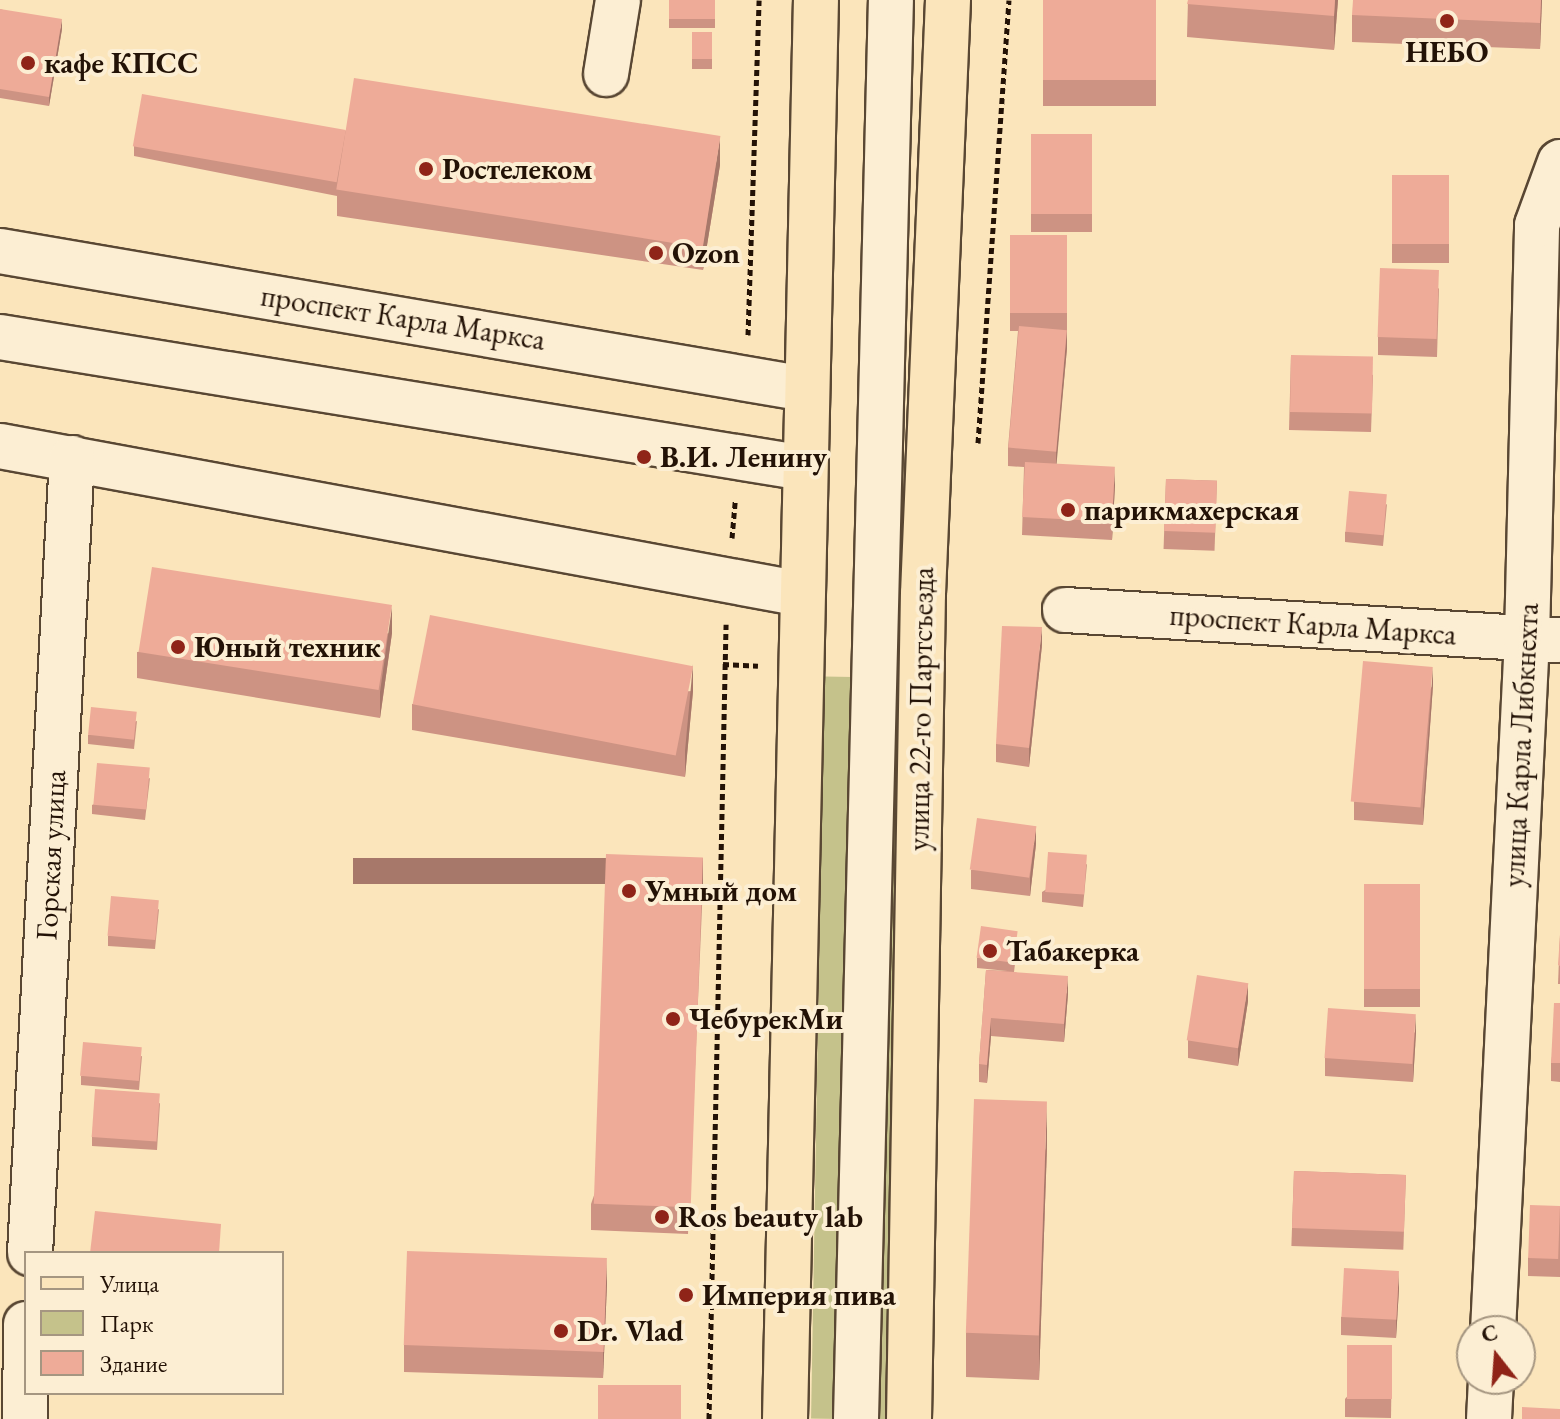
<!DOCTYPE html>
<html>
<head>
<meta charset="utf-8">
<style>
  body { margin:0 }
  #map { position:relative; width:1560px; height:1419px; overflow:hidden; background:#fbe5bb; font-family:"EB Garamond",serif }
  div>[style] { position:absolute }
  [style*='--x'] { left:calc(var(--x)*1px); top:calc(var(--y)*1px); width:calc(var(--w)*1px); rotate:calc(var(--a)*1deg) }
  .green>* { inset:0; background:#c5c28b; transform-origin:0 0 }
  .path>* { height:5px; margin-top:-2.5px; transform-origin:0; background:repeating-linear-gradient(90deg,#231206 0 6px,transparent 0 10px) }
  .roads { filter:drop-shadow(2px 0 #594733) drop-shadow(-2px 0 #594733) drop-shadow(0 2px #594733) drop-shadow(0 -2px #594733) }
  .minor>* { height:44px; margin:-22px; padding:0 22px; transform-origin:22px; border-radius:22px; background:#fceed3 }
  .major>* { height:44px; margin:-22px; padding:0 22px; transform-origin:22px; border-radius:22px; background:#fbe5bb }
  .wall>* { inset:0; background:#cd9383; transform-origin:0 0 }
  .shaded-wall>* { inset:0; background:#a7786a; transform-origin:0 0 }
  .building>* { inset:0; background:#eeab98; transform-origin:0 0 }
  .dots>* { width:22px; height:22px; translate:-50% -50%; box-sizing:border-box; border:4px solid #fceed3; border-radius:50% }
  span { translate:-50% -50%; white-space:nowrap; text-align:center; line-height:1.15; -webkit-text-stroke:8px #fceed3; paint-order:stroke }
  .poi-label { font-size:30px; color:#231206; font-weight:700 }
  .left { translate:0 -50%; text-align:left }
  .street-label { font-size:30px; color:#231206 }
  .legend { position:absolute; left:24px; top:1251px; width:260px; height:144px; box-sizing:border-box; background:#fceed3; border:2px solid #a59681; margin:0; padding:10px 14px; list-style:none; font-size:24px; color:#231206 }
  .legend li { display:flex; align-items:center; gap:16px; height:40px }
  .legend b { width:40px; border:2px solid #a59681 }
  .north { position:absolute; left:1456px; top:1315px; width:80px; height:80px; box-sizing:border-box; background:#fceed3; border:2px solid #a59681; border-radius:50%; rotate:343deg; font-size:22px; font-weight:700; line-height:32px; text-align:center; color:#231206 }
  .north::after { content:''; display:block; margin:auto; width:28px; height:36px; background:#8f2418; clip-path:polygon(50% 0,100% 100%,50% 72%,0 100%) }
</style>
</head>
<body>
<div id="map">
  <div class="green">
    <i style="left:853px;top:677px;width:742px;height:29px;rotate:91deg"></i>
    <i style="clip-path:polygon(911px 699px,898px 1419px,873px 1419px,890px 738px)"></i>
  </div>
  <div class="path">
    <i style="--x:748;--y:335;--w:335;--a:-88.1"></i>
    <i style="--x:978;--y:443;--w:444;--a:-86"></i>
    <i style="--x:732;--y:538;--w:38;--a:-85"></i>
    <i style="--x:723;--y:664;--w:35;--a:3"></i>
    <i style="--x:709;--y:1419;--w:795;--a:-88.77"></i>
  </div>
  <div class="roads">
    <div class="minor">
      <i style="--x:606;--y:74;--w:75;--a:-80.8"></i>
      <i style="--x:0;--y:251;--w:818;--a:9.72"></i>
      <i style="--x:0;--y:337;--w:815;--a:9.25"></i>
      <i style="--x:0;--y:446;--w:816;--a:10.46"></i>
      <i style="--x:1065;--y:610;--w:496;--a:3.5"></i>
      <i style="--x:30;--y:1253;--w:796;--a:-86.98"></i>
      <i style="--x:1493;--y:1331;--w:694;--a:-87.19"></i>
      <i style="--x:1527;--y:638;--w:413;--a:-88.6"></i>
      <i style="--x:1537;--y:225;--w:67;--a:-69.9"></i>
      <i style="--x:25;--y:1419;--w:95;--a:-89.4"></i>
      <i style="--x:856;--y:1419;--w:1419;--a:-88.59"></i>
      <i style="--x:1489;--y:1419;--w:40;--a:-87.1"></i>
    </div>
    <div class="major">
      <i style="--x:785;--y:1419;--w:1419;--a:-88.75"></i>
      <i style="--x:909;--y:1419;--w:825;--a:-89.03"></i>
      <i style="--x:923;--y:594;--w:595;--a:-87.59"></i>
    </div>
  </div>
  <div class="wall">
    <i style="left:669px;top:0;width:46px;height:28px"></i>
    <i style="left:1043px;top:0;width:113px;height:106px"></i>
    <i style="clip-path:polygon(1188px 0,1338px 0,1334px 50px,1187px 37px)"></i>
    <i style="clip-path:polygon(1542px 0,1540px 49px,1352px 42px,1352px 15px)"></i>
    <i style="clip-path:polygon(0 9px,62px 29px,49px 106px,0 98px)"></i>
    <i style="left:692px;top:32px;width:20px;height:37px"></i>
    <i style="clip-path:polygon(346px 131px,720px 165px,703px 270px,337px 216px,337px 196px,134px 156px,134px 146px)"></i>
    <i style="left:1031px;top:134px;width:61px;height:98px"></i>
    <i style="left:1392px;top:175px;width:57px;height:88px"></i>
    <i style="clip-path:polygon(1010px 235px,1067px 235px,1067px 348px,1056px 464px,1115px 485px,1112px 540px,1022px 535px,1024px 467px,1008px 466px,1008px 448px,1018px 331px,1010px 331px)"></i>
    <i style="clip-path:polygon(1439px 288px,1437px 357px,1378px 355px,1378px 337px)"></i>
    <i style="clip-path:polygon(1291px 355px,1373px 375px,1371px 432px,1289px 430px)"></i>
    <i style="left:1166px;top:479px;width:51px;height:70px;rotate:2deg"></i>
    <i style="clip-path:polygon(1387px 504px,1383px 546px,1345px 542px,1345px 532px)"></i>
    <i style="clip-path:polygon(392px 633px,380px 718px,137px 678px,137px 652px)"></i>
    <i style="clip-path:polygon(1042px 645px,1029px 767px,996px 762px,996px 744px)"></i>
    <i style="clip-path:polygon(1433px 685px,1423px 825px,1354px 820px,1354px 802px)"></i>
    <i style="clip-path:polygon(693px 691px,685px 777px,412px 730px,412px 704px)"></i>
    <i style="clip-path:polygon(137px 721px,134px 749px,88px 744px,88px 735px)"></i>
    <i style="clip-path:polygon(150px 778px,145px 820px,92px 814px,92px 805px)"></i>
    <i style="clip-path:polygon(1036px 844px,1030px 896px,971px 889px,971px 870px)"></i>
    <i style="clip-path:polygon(1087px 864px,1083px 907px,1042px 902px,1042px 892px)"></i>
    <i style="clip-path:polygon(703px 884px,688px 1234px,591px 1230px,591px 1204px)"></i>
    <i style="left:1364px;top:884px;width:56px;height:123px"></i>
    <i style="clip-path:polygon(159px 909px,155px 949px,108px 946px,108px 936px)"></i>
    <i style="clip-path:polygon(1560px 935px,1560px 984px,1558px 984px)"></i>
    <i style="clip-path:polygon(1018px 940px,1014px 972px,1068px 994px,1064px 1042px,991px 1036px,987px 1083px,979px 1082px,979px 1064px,986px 970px,1008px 971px,977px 968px,977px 958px)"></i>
    <i style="clip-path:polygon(1248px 1001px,1238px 1066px,1188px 1058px,1188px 1040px)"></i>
    <i style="clip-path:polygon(1560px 1003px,1560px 1082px,1551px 1081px,1551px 1063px)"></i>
    <i style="clip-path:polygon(1416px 1032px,1413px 1082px,1325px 1076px,1325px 1058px)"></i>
    <i style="clip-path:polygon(142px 1056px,139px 1090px,81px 1085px,81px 1076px)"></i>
    <i style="clip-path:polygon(160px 1103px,157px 1150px,92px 1146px,92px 1137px)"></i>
    <i style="clip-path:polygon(1047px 1146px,1039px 1380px,966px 1377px,966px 1333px)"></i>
    <i style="left:1294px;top:1171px;width:112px;height:75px;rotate:2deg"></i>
    <i style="clip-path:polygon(1560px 1206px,1560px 1277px,1528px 1276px,1528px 1258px)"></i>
    <i style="clip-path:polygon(607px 1284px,603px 1378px,404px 1372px,404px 1345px)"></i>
    <i style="clip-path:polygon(1399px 1289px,1396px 1338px,1341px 1335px,1341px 1317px)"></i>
    <i style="clip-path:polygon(1392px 1345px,1391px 1418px,1345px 1417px,1345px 1399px)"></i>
  </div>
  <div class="shaded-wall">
    <i style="clip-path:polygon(1335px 0,1338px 0,1334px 50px,1334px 16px)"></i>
    <i style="clip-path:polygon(1541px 0,1542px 0,1540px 49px,1540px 23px)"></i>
    <i style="clip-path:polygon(62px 19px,62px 29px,49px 106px,49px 97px)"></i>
    <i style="clip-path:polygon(720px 138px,720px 165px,703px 270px,703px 244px)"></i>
    <i style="clip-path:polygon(1067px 330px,1067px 348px,1056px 470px,1056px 452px)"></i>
    <i style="clip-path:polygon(1115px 467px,1115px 485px,1112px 540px,1112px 522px)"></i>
    <i style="clip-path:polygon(392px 607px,392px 633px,380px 718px,380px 692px)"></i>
    <i style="clip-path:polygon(1042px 627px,1042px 645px,1029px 767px,1029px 748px)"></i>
    <i style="clip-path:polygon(693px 664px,693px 691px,685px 777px,685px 751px)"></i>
    <i style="clip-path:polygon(1433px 667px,1433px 685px,1423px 825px,1423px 807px)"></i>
    <i style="clip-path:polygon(1036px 826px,1036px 844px,1030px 896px,1030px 878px)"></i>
    <i style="left:703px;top:858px;width:26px;height:350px;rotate:90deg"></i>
    <i style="clip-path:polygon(1068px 976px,1068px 994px,1064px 1042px,1064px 1024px)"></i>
    <i style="clip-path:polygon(1248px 983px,1248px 1001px,1238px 1066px,1238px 1048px)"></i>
    <i style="clip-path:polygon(1416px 1014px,1416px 1032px,1413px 1082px,1413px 1064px)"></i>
    <i style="clip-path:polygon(991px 1018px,991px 1036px,987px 1083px,987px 1065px)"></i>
    <i style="clip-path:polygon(1047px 1102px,1047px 1146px,1039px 1380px,1039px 1335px)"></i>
    <i style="clip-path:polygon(607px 1258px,607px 1284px,603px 1378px,603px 1352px)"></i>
    <i style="clip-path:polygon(1399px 1271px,1399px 1289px,1396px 1338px,1396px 1320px)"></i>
  </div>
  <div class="building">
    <i style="left:669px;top:0;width:46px;height:19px"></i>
    <i style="left:1043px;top:0;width:113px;height:80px"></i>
    <i style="clip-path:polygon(1188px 0,1335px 0,1334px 16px,1187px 4px)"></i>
    <i style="clip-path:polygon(1353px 0,1541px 0,1540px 23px,1352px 15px)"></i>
    <i style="clip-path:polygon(0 9px,62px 19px,49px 97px,0 89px)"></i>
    <i style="left:692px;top:32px;width:20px;height:27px"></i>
    <i style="left:354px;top:78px;width:371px;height:113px;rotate:9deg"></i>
    <i style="left:142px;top:94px;width:207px;height:53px;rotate:10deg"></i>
    <i style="left:1031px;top:134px;width:61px;height:80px"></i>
    <i style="left:1392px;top:175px;width:57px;height:69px"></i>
    <i style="left:1010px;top:235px;width:57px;height:78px"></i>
    <i style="left:1380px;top:268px;width:59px;height:69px;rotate:2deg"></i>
    <i style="left:1019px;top:326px;width:48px;height:122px;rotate:5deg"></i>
    <i style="left:1291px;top:355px;width:82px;height:57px;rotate:1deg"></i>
    <i style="left:1025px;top:462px;width:90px;height:55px;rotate:3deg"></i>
    <i style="left:1166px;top:479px;width:51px;height:52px;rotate:2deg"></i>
    <i style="left:1349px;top:491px;width:38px;height:41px;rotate:5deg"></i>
    <i style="left:152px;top:567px;width:243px;height:86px;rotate:9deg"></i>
    <i style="left:430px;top:615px;width:268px;height:91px;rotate:11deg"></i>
    <i style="clip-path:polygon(1002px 626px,1042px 627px,1029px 748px,996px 744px)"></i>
    <i style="left:1363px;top:661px;width:70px;height:141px;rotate:5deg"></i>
    <i style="left:91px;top:707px;width:46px;height:28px;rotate:6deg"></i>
    <i style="left:97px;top:763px;width:53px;height:42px;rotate:5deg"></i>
    <i style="left:977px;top:818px;width:60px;height:52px;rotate:8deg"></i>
    <i style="left:1048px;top:852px;width:39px;height:40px;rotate:4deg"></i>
    <i style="left:606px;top:854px;width:97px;height:350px;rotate:2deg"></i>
    <i style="left:1364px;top:884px;width:56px;height:105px"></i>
    <i style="left:111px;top:896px;width:48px;height:40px;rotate:5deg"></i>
    <i style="left:981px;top:926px;width:37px;height:32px;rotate:8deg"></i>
    <i style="clip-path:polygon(1560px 935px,1560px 966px,1558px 965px)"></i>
    <i style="clip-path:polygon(986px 970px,1068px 976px,1064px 1024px,991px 1018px,987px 1065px,979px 1064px)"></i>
    <i style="left:1197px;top:975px;width:52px;height:66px;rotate:9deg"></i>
    <i style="clip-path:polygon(1554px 1003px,1560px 1003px,1560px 1063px,1551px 1063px)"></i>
    <i style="left:1328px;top:1008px;width:88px;height:50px;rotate:4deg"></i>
    <i style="left:83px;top:1042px;width:59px;height:34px;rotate:5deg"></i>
    <i style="left:95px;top:1089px;width:65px;height:48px;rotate:4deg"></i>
    <i style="left:974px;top:1099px;width:73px;height:234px;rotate:2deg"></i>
    <i style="left:1294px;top:1171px;width:112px;height:57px;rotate:2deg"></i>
    <i style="left:1530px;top:1205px;width:30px;height:53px;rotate:2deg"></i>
    <i style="clip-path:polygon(95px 1211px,221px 1224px,219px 1253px,90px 1253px)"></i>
    <i style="left:407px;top:1251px;width:200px;height:94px;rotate:2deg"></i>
    <i style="left:1344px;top:1268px;width:55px;height:49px;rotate:3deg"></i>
    <i style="left:1347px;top:1345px;width:45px;height:54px"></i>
    <i style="left:598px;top:1385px;width:83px;height:34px"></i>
    <i style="clip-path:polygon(1522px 1407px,1560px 1409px,1560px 1419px,1522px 1419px)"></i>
  </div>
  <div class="dots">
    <i style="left:1447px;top:21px;background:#8f2418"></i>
    <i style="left:28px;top:63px;background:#8f2418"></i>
    <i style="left:426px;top:169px;background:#8f2418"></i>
    <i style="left:656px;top:253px;background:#8f2418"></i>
    <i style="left:644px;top:457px;background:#8f2418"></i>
    <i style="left:1068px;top:510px;background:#8f2418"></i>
    <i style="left:178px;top:647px;background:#8f2418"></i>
    <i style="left:629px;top:891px;background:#8f2418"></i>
    <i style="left:990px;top:951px;background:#8f2418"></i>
    <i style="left:673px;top:1019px;background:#8f2418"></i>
    <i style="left:662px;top:1217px;background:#8f2418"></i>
    <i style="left:686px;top:1295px;background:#8f2418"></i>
    <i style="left:561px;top:1331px;background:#8f2418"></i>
  </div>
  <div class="poi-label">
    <span style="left:1447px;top:52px">НЕБО</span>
    <span class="left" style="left:44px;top:63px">кафе КПСС</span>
    <span class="left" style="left:442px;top:169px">Ростелеком</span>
    <span class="left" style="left:672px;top:253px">Ozon</span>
    <span class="left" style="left:660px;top:457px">В.И. Ленину</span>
    <span class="left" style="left:1084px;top:510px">парикмахерская</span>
    <span class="left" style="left:194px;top:647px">Юный техник</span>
    <span class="left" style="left:645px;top:891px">Умный дом</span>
    <span class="left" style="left:1006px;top:951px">Табакерка</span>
    <span class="left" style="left:689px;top:1019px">ЧебурекМи</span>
    <span class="left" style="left:678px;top:1217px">Ros beauty lab</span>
    <span class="left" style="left:702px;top:1295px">Империя пива</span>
    <span class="left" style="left:577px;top:1331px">Dr. Vlad</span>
  </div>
  <div class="street-label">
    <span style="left:403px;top:318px;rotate:9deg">проспект Карла Маркса</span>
    <span style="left:1313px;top:625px;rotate:4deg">проспект Карла Маркса</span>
    <span style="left:921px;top:709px;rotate:-89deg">улица 22-го Партсъезда</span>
    <span style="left:1521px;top:745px;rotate:-87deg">улица Карла Либкнехта</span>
    <span style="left:51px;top:855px;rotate:-87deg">Горская улица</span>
  </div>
  <ul class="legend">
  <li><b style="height:10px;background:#fbe5bb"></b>Улица</li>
  <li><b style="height:22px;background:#c5c28b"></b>Парк</li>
  <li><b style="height:22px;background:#eeab98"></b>Здание</li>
  </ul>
  <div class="north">С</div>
</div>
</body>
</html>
